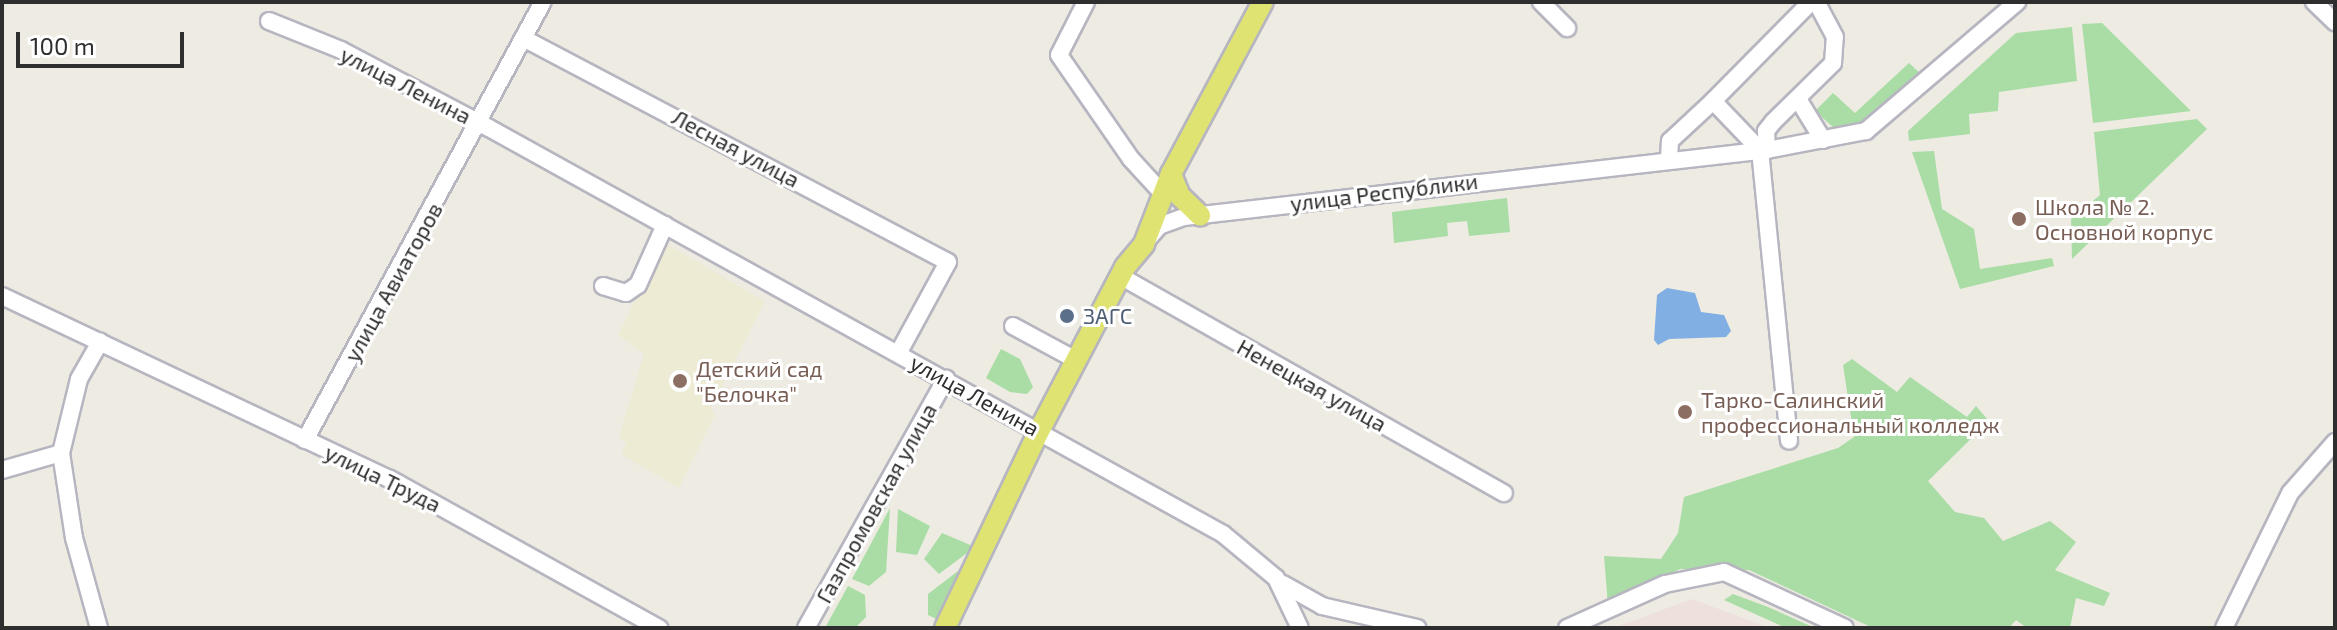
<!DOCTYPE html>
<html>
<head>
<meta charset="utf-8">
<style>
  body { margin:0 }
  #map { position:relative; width:2337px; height:630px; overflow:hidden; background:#edebe2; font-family:"Exo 2",sans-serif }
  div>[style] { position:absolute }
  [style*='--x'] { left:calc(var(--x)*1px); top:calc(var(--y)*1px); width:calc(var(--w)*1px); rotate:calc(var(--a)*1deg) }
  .education>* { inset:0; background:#edebd4 }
  .medical>* { inset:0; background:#eee1dd }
  .green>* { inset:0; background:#a9dda5 }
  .water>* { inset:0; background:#81afe3 }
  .roads { filter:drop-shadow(2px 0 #b6b5c0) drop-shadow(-2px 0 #b6b5c0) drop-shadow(0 2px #b6b5c0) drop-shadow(0 -2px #b6b5c0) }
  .minor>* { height:16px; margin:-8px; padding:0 8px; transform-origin:8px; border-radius:8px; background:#fff }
  .major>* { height:20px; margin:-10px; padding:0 10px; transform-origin:10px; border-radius:10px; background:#dfe371 }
  .dots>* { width:22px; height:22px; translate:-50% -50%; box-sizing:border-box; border:4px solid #fff; border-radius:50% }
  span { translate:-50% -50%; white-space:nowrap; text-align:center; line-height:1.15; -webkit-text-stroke:6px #fff; paint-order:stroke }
  .street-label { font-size:22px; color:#2e2e2e }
  .education-label { font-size:22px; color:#785e54 }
  .left { translate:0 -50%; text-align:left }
  .service-label { font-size:22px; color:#4e5e75 }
  .frame { position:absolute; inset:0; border:4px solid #2e2e2e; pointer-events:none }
  .scale { position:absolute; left:16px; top:32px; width:168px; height:36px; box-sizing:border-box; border:4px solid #2e2e2e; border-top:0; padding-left:10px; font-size:24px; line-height:28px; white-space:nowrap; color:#2e2e2e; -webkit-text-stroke:6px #fff; paint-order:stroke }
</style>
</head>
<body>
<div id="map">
  <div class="education">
    <i style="clip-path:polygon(663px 242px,765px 301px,711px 408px,715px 415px,679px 488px,621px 454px,627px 443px,619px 437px,644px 354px,618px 335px)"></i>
  </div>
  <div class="medical">
    <i style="clip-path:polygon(1692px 599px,1770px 628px,1613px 628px)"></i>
  </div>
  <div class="green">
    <i style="clip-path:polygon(2102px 23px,2191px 111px,2093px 123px,2082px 24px)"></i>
    <i style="clip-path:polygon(2072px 27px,2077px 81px,1999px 92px,1998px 111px,1969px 114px,1970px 134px,1909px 141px,1908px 131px,2016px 33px)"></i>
    <i style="clip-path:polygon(1909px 63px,1922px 75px,1862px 123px,1834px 128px,1815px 111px,1833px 93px,1855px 113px)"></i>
    <i style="clip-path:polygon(2197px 119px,2207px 129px,2072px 259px,2071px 219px,2100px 195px,2094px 132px)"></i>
    <i style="clip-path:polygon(1934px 151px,1942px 209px,1974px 229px,1980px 269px,2052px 258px,2054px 266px,1960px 289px,1912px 152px)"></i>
    <i style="clip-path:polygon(1507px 198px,1510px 232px,1469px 236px,1467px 221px,1447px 223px,1448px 236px,1394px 243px,1392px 212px)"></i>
    <i style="clip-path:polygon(1001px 349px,1020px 359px,1033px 387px,1027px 394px,1010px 392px,986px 378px)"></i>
    <i style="clip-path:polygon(1852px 359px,1897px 392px,1910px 377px,1967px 417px,1976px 406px,1989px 421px,1928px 481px,1955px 512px,1984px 518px,2003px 541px,2050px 521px,2076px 542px,2055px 570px,2110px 593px,2104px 606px,2076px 598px,2070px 628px,2027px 628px,2016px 620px,2009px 628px,1873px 628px,1749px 570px,1680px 569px,1608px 606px,1604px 556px,1661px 559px,1678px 533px,1684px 497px,1838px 448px,1854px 437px,1843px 365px)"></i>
    <i style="clip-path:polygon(890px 508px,886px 572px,869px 586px,852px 579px)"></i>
    <i style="clip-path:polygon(898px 509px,930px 526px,917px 555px,896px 552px)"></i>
    <i style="clip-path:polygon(942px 533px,975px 547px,939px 574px,924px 559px)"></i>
    <i style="clip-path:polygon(975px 558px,943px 622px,928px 615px,928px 594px)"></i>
    <i style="clip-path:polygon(848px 586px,865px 595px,866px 617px,855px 628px,825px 628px)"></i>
    <i style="clip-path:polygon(1733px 594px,1768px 607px,1815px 628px,1786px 628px,1724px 600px)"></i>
  </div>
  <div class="water">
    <i style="clip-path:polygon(1667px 288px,1695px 293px,1701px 312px,1724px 315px,1731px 331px,1726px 337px,1669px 339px,1658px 345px,1654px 340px,1657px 295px)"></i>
  </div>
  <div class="roads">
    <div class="minor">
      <i style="--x:1086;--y:2;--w:59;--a:117"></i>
      <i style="--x:1059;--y:55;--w:126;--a:55.3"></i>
      <i style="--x:1131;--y:159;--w:46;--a:47.6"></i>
      <i style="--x:1541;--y:2;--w:37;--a:45"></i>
      <i style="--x:2314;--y:2;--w:29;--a:44"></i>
      <i style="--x:269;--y:21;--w:78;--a:21.9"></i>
      <i style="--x:341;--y:50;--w:167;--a:27.8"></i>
      <i style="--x:489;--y:128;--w:839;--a:28.95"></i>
      <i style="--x:1223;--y:534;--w:69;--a:39.7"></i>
      <i style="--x:1276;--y:578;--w:55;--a:64.4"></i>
      <i style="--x:523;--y:38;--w:480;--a:27.8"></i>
      <i style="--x:948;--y:262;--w:102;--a:118.6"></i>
      <i style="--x:1798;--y:99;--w:48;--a:58.6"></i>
      <i style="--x:1713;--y:101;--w:139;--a:-45.3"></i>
      <i style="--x:1767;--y:150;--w:19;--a:-93"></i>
      <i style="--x:1766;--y:131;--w:11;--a:-52"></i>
      <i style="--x:1773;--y:122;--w:84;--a:-44.5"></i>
      <i style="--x:1833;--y:63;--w:26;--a:-86"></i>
      <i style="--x:1835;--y:37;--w:40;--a:-118"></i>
      <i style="--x:1669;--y:159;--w:18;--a:-87"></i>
      <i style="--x:1670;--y:141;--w:59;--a:-42.9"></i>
      <i style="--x:1713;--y:101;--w:68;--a:46.2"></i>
      <i style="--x:1760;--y:150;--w:292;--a:84.3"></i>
      <i style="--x:1147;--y:240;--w:18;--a:-49"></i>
      <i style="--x:1159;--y:226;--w:27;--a:-20"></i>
      <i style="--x:1184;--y:217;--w:587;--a:-6.56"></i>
      <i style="--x:1767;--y:150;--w:101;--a:-10.9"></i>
      <i style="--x:1866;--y:131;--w:199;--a:-40.5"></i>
      <i style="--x:1120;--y:276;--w:441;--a:29.5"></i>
      <i style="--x:603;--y:286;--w:24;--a:17"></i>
      <i style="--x:626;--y:293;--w:14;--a:-34"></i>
      <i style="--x:638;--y:285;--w:66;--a:-65.8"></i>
      <i style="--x:2;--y:296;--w:429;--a:25.3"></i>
      <i style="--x:390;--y:479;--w:308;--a:29"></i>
      <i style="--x:1013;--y:326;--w:72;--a:28.4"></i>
      <i style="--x:305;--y:440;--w:497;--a:-61.5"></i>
      <i style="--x:2;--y:470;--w:61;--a:-16.1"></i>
      <i style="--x:1283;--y:584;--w:45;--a:29.4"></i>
      <i style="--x:1322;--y:606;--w:98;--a:13"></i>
      <i style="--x:99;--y:628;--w:93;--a:-105.5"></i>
      <i style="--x:74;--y:538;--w:86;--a:-98.7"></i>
      <i style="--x:61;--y:453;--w:76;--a:-76.3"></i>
      <i style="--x:79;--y:379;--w:43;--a:-60.4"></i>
      <i style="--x:806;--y:628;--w:286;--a:-60.7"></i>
      <i style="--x:1567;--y:628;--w:107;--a:-24.2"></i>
      <i style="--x:1665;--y:584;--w:60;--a:-11.5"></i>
      <i style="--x:1724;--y:572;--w:133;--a:24.8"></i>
      <i style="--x:2224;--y:628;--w:150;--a:-63.9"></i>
      <i style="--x:2290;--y:493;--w:68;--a:-48.6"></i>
    </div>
    <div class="major">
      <i style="--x:1171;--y:174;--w:24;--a:68"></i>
      <i style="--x:1180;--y:196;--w:28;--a:44"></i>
      <i style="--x:945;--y:628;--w:218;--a:-64.5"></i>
      <i style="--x:1039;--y:431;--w:185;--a:-62.3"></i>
      <i style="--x:1125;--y:267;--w:30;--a:-50"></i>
      <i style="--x:1144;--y:244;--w:75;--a:-68.9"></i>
      <i style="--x:1171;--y:174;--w:195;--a:-61.9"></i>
    </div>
  </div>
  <div class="dots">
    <i style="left:2019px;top:219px;background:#8d6e63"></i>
    <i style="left:1067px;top:316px;background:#5c6f8a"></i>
    <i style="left:680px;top:381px;background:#8d6e63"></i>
    <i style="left:1685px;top:412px;background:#8d6e63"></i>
  </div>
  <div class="street-label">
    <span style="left:406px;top:85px;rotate:27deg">улица Ленина</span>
    <span style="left:736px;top:148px;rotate:28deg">Лесная улица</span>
    <span style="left:1384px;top:192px;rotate:-7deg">улица Республики</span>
    <span style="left:393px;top:282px;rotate:-61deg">улица Авиаторов</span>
    <span style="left:1312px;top:385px;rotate:29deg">Ненецкая улица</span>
    <span style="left:975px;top:395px;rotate:29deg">улица Ленина</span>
    <span style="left:383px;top:478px;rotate:26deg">улица Труда</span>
    <span style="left:876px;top:503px;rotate:-61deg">Газпромовская улица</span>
  </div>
  <div class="education-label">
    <span class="left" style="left:2035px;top:219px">Школа № 2.<br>Основной корпус</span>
    <span class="left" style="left:696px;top:381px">Детский сад<br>"Белочка"</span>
    <span class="left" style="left:1701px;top:412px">Тарко-Салинский<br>профессиональный колледж</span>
  </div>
  <div class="service-label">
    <span class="left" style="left:1083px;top:316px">ЗАГС</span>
  </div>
  <div class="frame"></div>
  <div class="scale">100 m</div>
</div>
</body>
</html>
